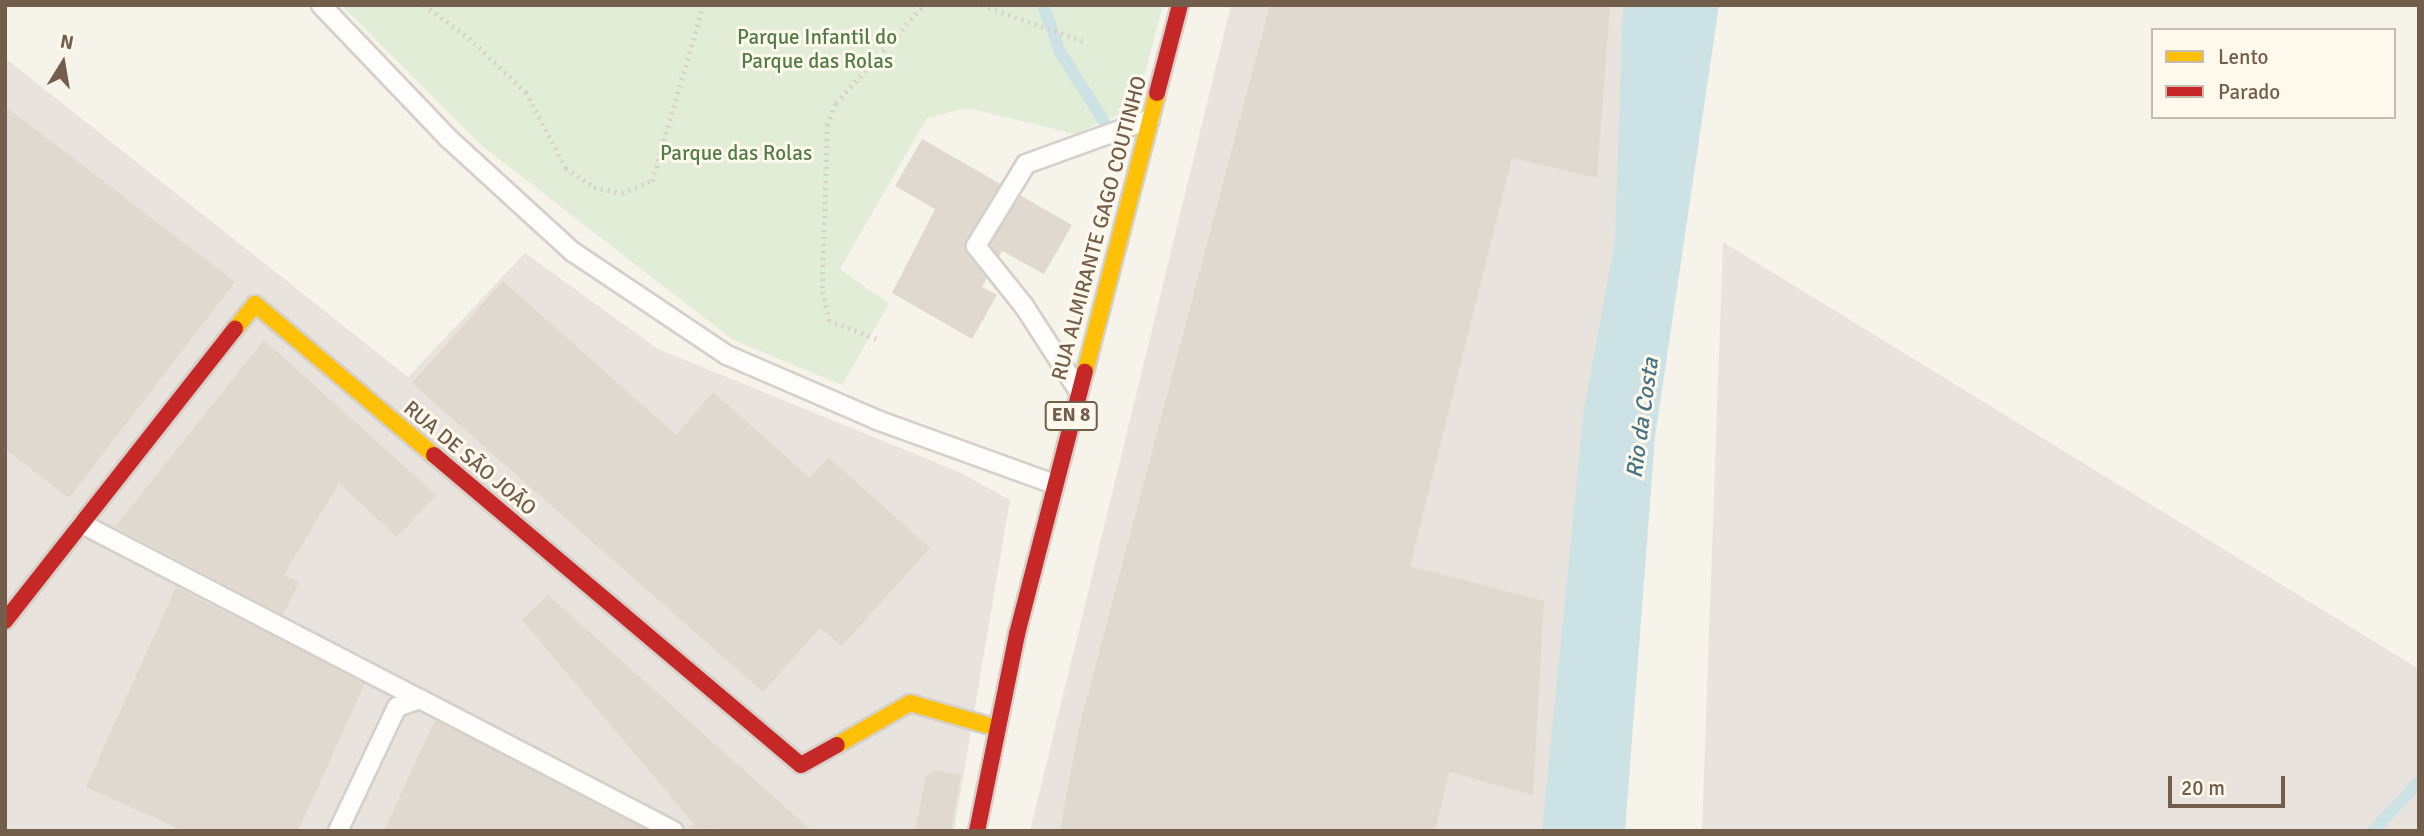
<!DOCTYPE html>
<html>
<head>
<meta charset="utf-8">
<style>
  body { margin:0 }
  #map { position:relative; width:2424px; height:836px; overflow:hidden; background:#f6f3eb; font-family:Signika,sans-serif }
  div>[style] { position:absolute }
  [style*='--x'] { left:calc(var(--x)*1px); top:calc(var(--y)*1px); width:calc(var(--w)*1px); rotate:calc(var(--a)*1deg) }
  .industrial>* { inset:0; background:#e8e3dc }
  .green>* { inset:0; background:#e1edd6 }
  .water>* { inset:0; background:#cde2e5 }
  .stream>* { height:12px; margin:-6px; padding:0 6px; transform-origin:6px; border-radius:6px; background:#cde2e5 }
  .building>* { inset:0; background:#e0d9d0 }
  .path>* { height:4.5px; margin-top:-2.25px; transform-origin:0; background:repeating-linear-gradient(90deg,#d7d1cb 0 2px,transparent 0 7px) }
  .roads { filter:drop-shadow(2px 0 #d5d0c9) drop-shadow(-2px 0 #d5d0c9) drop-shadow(0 2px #d5d0c9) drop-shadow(0 -2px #d5d0c9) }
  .lane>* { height:18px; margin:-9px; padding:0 9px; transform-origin:9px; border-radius:9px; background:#fefdfc }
  .slow>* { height:16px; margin:-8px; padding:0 8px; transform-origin:8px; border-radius:8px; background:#ffc107 }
  .jam>* { height:16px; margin:-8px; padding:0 8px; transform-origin:8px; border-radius:8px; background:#c62828 }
  span { translate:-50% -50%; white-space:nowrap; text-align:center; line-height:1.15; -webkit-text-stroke:6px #fef9ec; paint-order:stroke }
  .shield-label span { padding:2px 5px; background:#fef9ec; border:2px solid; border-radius:5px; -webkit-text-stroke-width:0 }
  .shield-label { font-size:19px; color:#735e4c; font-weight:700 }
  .park-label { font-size:21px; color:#537d48 }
  .street-label { font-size:21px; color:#735e4c }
  .water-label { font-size:23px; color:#477485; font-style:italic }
  .frame { position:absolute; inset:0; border:7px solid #735e4c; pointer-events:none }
  .legend { position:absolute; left:2151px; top:28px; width:245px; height:91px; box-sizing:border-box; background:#fef9ec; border:2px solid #c6bbac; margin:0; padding:9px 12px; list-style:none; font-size:21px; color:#735e4c }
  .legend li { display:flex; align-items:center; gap:14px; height:35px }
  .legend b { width:35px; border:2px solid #c6bbac }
  .north { position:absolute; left:28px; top:28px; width:70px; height:70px; -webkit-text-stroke:5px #fef9ec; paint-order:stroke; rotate:11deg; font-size:19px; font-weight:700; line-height:28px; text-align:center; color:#735e4c }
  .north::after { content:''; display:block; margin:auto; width:24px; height:32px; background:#735e4c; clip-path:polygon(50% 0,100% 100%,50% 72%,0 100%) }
  .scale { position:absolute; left:2168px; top:776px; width:117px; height:32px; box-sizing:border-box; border:4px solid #735e4c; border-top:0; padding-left:9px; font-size:21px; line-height:24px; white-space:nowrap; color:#735e4c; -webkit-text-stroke:5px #fef9ec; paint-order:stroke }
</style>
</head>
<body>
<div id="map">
  <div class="industrial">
    <i style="clip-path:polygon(1231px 5px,1640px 5px,1567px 831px,1030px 831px)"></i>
    <i style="clip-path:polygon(5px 58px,408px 377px,525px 253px,658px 349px,959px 472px,1010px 500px,954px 831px,5px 831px)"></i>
    <i style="clip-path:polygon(1723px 242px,2419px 669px,2419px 831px,1702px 831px)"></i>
  </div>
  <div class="green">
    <i style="clip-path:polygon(341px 5px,1163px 5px,1136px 107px,1075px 134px,967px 108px,927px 118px,840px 269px,889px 304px,842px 385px,733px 340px,481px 145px)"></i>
  </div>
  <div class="water">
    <i style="clip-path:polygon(1623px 5px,1719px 5px,1655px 437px,1625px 831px,1542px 831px,1584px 410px,1615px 241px)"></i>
  </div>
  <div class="stream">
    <i style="--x:1043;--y:5;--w:50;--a:70.1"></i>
    <i style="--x:1060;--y:52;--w:82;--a:57.5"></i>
    <i style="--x:2373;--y:831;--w:67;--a:-46.8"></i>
  </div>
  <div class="building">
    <i style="clip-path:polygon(1270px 5px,1610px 5px,1597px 178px,1512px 158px,1410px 566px,1544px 601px,1533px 795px,1449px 772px,1435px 831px,1060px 831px,1078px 732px)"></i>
    <i style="clip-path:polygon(5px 106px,235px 282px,69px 498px,5px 449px)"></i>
    <i style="clip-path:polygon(922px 139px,1072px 225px,1044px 274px,1002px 251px,982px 287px,997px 295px,972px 339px,892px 293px,935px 209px,895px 186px)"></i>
    <i style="clip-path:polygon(503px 281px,676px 435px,713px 392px,810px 478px,828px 457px,930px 548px,842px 646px,820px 628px,763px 692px,412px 383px)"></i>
    <i style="clip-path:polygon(264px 340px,436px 495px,397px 537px,339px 483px,284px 575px,299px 582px,283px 615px,115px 527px)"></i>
    <i style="clip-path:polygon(176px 587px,365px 683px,298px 831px,184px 831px,86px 787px)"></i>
    <i style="clip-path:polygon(548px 595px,812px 831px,688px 828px,694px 824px,522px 620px)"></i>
    <i style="clip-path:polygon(435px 720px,642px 823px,644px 831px,384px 831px)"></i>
    <i style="clip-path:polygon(936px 770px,961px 775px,951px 831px,915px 831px,926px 776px)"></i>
  </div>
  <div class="path">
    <i style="--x:424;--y:5;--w:56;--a:36.3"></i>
    <i style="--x:469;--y:38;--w:79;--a:43.5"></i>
    <i style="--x:526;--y:92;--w:86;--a:62.2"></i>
    <i style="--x:566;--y:168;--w:34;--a:34"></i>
    <i style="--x:594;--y:187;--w:29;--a:12"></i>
    <i style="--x:622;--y:193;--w:32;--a:-22"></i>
    <i style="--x:652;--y:181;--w:183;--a:-73.8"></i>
    <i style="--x:982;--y:5;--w:107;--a:19.6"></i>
    <i style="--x:876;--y:339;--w:50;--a:-159"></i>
    <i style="--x:829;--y:321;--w:34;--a:-102"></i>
    <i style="--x:822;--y:288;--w:163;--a:-88.2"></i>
    <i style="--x:827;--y:125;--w:24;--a:-68"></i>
    <i style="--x:836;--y:103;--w:132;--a:-48.1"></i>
  </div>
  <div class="roads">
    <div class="lane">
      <i style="--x:321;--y:5;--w:184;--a:46.3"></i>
      <i style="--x:448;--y:138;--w:169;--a:42.4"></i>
      <i style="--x:573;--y:252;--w:185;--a:33.8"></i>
      <i style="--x:727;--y:355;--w:163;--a:23.4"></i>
      <i style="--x:877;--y:420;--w:188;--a:19.9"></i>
      <i style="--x:1077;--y:388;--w:98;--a:-122.9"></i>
      <i style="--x:1024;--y:306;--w:77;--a:-128.7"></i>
      <i style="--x:976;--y:246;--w:96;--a:-58.6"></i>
      <i style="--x:1026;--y:164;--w:132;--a:-19.9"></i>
      <i style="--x:82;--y:524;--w:381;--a:27.4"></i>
      <i style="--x:338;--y:831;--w:137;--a:-64.6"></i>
      <i style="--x:397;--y:707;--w:24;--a:-19"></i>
      <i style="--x:420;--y:699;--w:286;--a:27.5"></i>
    </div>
    <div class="slow">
      <i style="--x:235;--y:329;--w:32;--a:-51"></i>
      <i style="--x:255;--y:304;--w:234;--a:40.2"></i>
      <i style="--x:1085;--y:372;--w:288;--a:-75.5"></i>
      <i style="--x:837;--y:745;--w:84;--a:-29.9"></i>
      <i style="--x:910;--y:703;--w:91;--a:16"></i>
    </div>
    <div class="jam">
      <i style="--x:1157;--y:93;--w:91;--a:-75.4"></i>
      <i style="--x:434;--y:455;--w:480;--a:40.2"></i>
      <i style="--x:801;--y:765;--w:41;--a:-29.1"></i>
      <i style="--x:5;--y:621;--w:372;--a:-51.8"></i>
      <i style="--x:977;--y:831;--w:201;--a:-78.5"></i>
      <i style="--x:1017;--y:634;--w:271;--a:-75.5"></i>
    </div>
  </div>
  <div class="shield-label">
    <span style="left:1071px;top:416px">EN 8</span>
  </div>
  <div class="park-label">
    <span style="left:817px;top:49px">Parque Infantil do<br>Parque das Rolas</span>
    <span style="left:736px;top:153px">Parque das Rolas</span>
  </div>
  <div class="street-label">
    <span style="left:1099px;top:228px;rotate:-75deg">RUA ALMIRANTE GAGO COUTINHO</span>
    <span style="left:470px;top:458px;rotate:40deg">RUA DE SÃO JOÃO</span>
  </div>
  <div class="water-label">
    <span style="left:1643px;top:418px;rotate:-82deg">Rio da Costa</span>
  </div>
  <div class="frame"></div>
  <ul class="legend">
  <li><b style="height:9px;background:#ffc107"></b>Lento</li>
  <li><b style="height:9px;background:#c62828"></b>Parado</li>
  </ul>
  <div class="north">N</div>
  <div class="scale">20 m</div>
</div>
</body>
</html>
